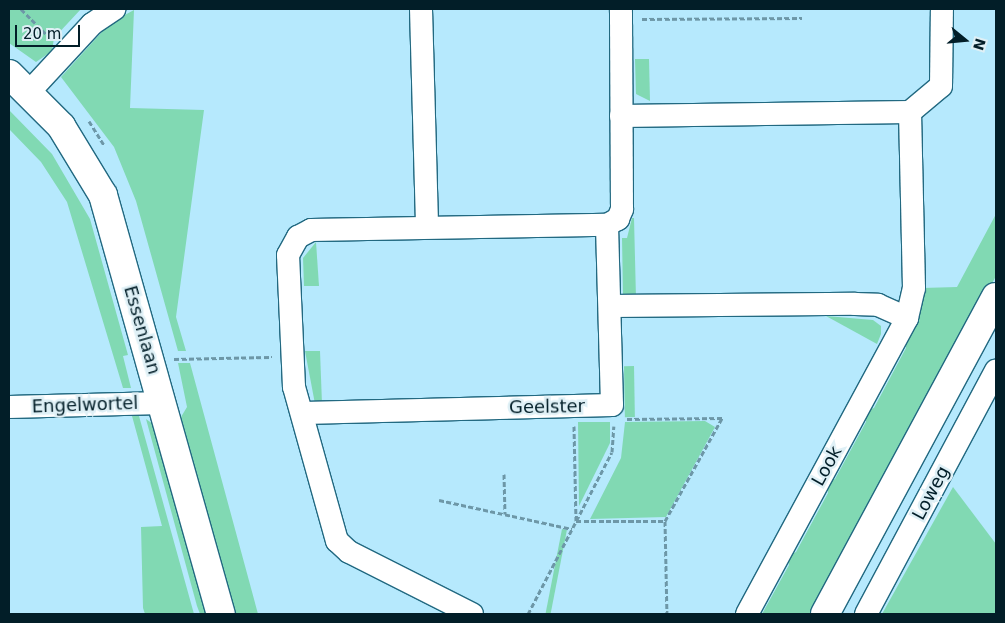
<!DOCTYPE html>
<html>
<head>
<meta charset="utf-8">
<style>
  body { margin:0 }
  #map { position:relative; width:1005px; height:623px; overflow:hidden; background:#b6e9fd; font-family:"DejaVu Sans",sans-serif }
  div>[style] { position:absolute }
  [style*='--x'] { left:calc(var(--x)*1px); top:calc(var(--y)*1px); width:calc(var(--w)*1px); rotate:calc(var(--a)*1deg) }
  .green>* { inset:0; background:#81d9b3; transform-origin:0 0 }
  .path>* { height:3px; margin-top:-1.5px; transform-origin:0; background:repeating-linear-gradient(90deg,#6d97a7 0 5px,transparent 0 7.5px) }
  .roads { filter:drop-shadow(1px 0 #226981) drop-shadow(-1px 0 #226981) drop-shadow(0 1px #226981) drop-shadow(0 -1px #226981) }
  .minor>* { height:22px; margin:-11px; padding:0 11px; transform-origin:11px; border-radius:11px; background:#fff }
  .tertiary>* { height:28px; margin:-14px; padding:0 14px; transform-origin:14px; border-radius:14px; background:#fff }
  .primary>* { height:28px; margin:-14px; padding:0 14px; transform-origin:14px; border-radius:14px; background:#fff }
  span { translate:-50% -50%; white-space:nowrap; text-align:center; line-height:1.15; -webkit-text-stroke:5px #dff0f6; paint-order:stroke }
  .street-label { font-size:18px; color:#021e28 }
  .frame { position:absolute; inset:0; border:10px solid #021e28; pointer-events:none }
  .north { position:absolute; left:940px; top:15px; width:50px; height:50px; -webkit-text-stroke:4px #dff0f6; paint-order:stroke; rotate:107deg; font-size:14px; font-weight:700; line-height:20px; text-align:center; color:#021e28 }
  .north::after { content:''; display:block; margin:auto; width:18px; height:22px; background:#021e28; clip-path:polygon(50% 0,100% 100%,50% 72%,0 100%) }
  .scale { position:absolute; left:15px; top:25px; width:65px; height:22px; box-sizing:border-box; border:2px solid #021e28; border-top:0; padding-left:6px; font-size:15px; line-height:18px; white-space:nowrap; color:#021e28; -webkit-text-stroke:4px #dff0f6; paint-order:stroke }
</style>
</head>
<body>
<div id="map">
  <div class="green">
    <i style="clip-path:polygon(9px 9px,81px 9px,54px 38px,52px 51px,36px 62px,9px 43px)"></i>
    <i style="clip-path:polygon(134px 10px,130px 108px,204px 110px,176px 317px,186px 351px,178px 351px,136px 201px,114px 147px,61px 77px,110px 23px)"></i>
    <i style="clip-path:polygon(635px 59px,649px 59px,650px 101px,636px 94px)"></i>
    <i style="clip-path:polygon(9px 110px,52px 154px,90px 219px,128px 355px,123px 356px,131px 388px,123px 388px,67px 202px,41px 162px,9px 129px)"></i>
    <i style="clip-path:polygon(996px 214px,996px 276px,813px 614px,762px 614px,789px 565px,787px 556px,796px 552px,828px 493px,827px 482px,835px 479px,866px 422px,866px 410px,874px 408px,906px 348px,904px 339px,922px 288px,957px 287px)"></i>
    <i style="clip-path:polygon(632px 218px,634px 218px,636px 298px,623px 295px,622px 238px,627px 238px)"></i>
    <i style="clip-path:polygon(316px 242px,319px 286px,304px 286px,303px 258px)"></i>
    <i style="clip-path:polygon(826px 316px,873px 320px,881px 326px,881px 334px,877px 344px)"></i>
    <i style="clip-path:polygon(305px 351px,320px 351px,322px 404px,315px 404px)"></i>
    <i style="clip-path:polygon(178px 363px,190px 363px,258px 614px,236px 614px,181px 417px,187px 407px)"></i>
    <i style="left:634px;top:366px;width:51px;height:10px;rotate:89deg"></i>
    <i style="clip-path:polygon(132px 416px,139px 416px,194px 614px,145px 614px,143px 608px,141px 527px,162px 526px)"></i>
    <i style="clip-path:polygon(146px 419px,153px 424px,208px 614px,200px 614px,197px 606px)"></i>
    <i style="clip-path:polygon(705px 421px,715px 427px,666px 517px,590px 519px,621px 458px,625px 422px)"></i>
    <i style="clip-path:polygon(578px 422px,610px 422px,610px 443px,579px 506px)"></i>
    <i style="clip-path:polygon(953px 487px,996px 544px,996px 614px,882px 614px)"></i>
    <i style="left:562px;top:529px;width:5px;height:96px;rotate:11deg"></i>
  </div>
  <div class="path">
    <i style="--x:21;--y:9;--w:41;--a:45"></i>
    <i style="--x:642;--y:19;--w:160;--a:-0.4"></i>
    <i style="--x:89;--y:121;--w:28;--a:58"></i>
    <i style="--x:174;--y:359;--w:98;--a:-1.2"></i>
    <i style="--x:574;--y:426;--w:95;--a:88.8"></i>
    <i style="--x:576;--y:521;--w:89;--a:0"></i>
    <i style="--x:665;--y:521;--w:118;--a:-61"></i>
    <i style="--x:722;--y:418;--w:95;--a:179.4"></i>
    <i style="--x:504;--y:474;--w:40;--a:88.6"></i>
    <i style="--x:439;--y:500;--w:136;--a:12.3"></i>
    <i style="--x:665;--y:521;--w:93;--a:88.8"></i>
    <i style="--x:528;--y:614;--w:182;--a:-62.6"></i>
    <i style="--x:612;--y:452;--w:26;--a:-86"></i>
  </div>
  <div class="roads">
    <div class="minor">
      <i style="--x:421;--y:9;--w:217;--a:88.4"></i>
      <i style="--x:30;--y:91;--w:91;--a:-47.2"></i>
      <i style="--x:92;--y:24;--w:27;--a:-34"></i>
      <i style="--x:621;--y:116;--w:289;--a:-0.8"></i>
      <i style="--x:910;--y:112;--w:40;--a:-40"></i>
      <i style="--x:941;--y:86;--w:77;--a:-89.3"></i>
      <i style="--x:611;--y:306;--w:244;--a:-0.5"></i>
      <i style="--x:855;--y:304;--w:23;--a:2"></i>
      <i style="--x:878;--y:305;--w:32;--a:24"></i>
      <i style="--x:907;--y:318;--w:31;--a:-77"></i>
      <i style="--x:914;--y:288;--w:176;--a:-91.3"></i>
      <i style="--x:9;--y:407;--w:153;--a:-1.5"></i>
      <i style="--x:304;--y:413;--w:308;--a:-1.5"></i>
      <i style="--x:612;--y:405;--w:180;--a:-91.6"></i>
      <i style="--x:472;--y:614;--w:138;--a:-153.2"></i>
      <i style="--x:349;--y:552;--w:16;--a:-137"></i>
      <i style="--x:337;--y:541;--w:160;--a:-105.6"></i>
      <i style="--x:294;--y:387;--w:132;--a:-92.6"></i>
      <i style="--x:288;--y:255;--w:21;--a:-61"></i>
      <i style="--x:298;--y:237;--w:15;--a:-28"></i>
      <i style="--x:311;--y:230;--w:296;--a:-1"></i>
      <i style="--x:607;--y:225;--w:13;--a:-29"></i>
      <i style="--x:618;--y:219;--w:11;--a:-68"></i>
      <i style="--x:622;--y:209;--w:200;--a:-90.3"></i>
      <i style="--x:747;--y:614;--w:336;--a:-61.6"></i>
      <i style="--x:866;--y:614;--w:276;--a:-61.9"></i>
    </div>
    <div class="tertiary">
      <i style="--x:9;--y:74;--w:74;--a:45"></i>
      <i style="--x:61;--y:126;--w:81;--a:58.7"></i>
      <i style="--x:103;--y:195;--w:435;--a:74.3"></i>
    </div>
    <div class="primary">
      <i style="--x:825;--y:614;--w:360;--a:-61.7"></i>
    </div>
  </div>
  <div class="street-label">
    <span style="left:142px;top:330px;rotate:74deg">Essenlaan</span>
    <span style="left:85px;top:405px;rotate:-2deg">Engelwortel</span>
    <span style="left:547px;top:407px;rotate:-1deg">Geelster</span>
    <span style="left:827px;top:466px;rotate:-61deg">Look</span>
    <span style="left:931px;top:493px;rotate:-62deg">Loweg</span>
  </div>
  <div class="frame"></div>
  <div class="north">N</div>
  <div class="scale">20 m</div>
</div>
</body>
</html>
